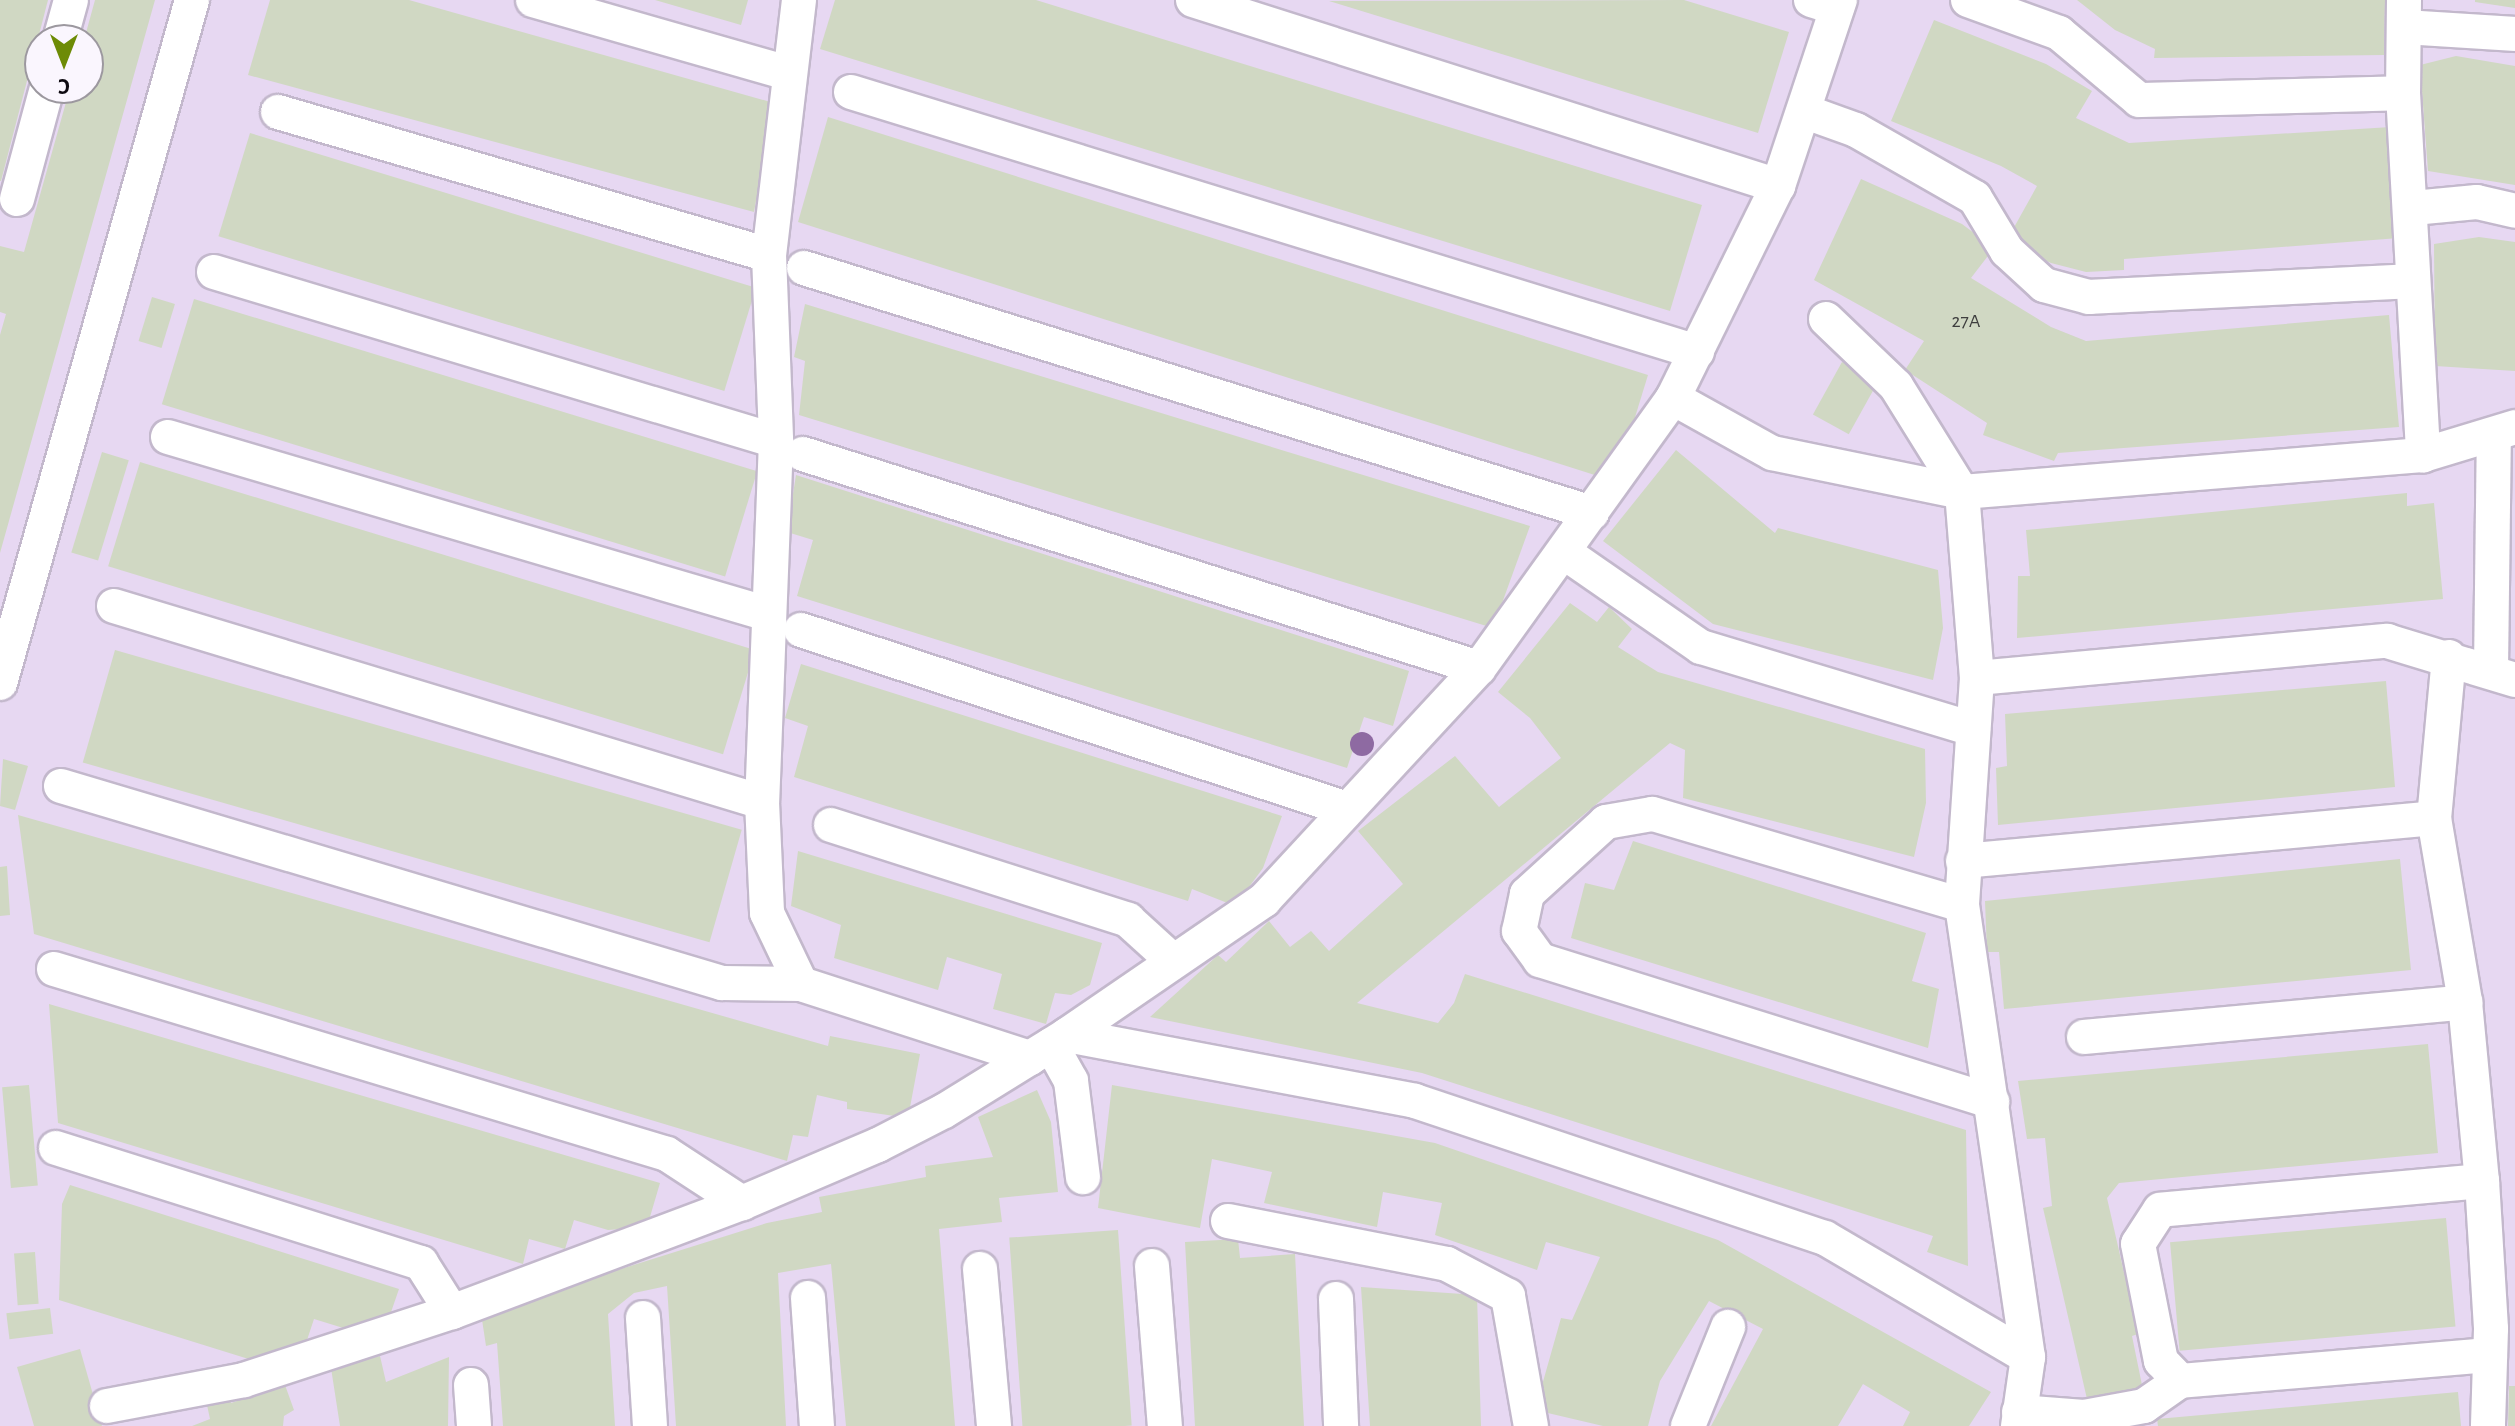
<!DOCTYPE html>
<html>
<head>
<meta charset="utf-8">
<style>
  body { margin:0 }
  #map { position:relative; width:2515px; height:1426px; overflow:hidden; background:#f1e6fa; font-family:"Alegreya Sans",sans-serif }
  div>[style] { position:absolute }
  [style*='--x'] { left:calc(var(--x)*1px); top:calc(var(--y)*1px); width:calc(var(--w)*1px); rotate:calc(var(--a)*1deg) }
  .built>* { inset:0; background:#e7d8f2 }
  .building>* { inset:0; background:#d0d8c3; transform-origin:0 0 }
  .roads { filter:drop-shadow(2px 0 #c3b8cc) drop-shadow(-2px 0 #c3b8cc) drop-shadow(0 2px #c3b8cc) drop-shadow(0 -2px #c3b8cc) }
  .service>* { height:34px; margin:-17px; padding:0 17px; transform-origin:17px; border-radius:17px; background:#fff }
  .trees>* { width:24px; height:24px; margin:-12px; border-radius:50%; background:#8e6aa2 }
  span { translate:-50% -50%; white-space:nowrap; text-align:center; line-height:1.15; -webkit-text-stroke:8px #faf6fe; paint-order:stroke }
  .number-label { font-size:20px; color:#3e3e3e }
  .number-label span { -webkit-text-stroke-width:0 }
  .north { position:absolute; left:24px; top:24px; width:80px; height:80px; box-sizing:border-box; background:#faf6fe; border:2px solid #9c989f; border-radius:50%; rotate:180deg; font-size:22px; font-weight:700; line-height:32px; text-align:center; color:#0e0a11 }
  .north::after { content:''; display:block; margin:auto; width:28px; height:36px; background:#6d8b06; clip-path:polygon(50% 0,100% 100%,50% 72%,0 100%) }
</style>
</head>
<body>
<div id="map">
  <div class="built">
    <i style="clip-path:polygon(evenodd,0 0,2515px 0,2515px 1426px,0 1426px,0 0,40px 40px,88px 40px,88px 88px,40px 88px,40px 40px)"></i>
  </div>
  <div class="building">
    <i style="clip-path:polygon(0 0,48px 0,1px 181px,0 181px)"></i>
    <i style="clip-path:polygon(95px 0,155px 0,0 553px,0 335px,6px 314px,0 312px,0 246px,24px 252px,70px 88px,88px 88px,88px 40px,84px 40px)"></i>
    <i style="clip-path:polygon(270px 0,409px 0,774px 103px,754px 212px,248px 75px)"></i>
    <i style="clip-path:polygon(655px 0,748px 0,741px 25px)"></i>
    <i style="clip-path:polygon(835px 0,1036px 0,1702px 205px,1670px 311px,820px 49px)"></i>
    <i style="clip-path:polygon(1684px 0,1789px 32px,1758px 133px,1329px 1px)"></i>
    <i style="clip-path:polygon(2077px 0,2385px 0,2384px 55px,2154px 58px,2155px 49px,2115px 30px)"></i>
    <i style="clip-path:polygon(2475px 0,2515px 0,2515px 8px,2475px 2px)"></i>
    <i style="clip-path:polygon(1934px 20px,2046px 64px,2092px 91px,2076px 118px,2129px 143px,2391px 127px,2399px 238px,2124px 259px,2124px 270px,2086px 272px,2051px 263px,2023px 250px,2012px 231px,2037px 186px,2001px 166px,1891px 121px)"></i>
    <i style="clip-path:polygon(2456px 56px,2515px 66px,2515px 185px,2428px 171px,2420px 65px)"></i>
    <i style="clip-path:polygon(828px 117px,1648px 375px,1632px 427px,1601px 477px,798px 222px)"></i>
    <i style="left:250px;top:133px;width:529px;height:108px;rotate:17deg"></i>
    <i style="clip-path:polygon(1861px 179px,1962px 224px,1994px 248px,1971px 278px,2051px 327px,2086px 341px,2389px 315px,2399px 427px,2058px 453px,2054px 461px,1983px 435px,1987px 423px,1905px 370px,1924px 341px,1814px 280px)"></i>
    <i style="clip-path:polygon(2479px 237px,2515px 242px,2515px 371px,2435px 366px,2434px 244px)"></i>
    <i style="left:152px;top:297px;width:24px;height:46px;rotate:17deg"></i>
    <i style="left:194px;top:299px;width:589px;height:110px;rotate:17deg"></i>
    <i style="clip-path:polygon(805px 304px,1530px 526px,1493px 628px,799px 415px,805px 361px,794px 357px)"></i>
    <i style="left:1842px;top:362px;width:41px;height:60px;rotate:29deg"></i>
    <i style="clip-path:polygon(1676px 450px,1775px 533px,1778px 528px,1938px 570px,1943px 628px,1933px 680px,1713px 624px,1603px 541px)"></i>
    <i style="left:102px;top:452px;width:28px;height:105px;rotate:17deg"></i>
    <i style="left:140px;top:462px;width:643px;height:109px;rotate:17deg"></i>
    <i style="clip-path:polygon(796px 475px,1409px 671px,1393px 726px,1364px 717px,1347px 768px,797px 596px,813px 540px,787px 532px)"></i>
    <i style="clip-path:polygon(2407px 493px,2407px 506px,2434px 503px,2443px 599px,2017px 638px,2018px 576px,2030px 576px,2026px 530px)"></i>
    <i style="clip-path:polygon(1570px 603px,1597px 622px,1609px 607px,1632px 629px,1618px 647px,1658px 672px,1925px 749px,1926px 803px,1914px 857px,1683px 798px,1685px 750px,1670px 743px,1357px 1003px,1438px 1023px,1454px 1003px,1465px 974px,1966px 1130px,1968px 1266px,1927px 1252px,1933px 1236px,1422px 1073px,1150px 1017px,1218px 955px,1226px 962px,1269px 921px,1290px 947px,1311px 931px,1329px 951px,1403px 884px,1358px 831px,1455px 756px,1499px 807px,1561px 758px,1530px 718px,1498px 692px)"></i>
    <i style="left:115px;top:650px;width:652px;height:117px;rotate:16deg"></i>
    <i style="clip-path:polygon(801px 664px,1282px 816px,1263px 868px,1235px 906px,1192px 889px,1188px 901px,794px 777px,808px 726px,785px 718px)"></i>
    <i style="clip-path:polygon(2386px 681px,2395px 787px,1998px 825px,1996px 768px,2007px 766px,2005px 714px)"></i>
    <i style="clip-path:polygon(3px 759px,28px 766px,15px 810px,0 806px)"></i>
    <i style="clip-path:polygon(18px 815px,828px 1046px,830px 1036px,920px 1054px,908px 1118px,847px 1109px,847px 1102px,817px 1095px,808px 1137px,793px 1135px,787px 1161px,34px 934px)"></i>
    <i style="clip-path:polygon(1633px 841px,1926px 933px,1912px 981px,1939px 989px,1928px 1048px,1571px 938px,1585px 883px,1614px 890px)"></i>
    <i style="clip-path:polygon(798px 851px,1102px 943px,1090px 985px,1071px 995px,1055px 993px,1046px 1024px,993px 1009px,1002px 974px,947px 957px,938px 990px,834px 958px,841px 925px,791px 906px)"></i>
    <i style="clip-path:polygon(2400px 859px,2411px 970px,2004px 1009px,1999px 952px,1987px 952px,1985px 901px)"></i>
    <i style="clip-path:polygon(7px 866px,10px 915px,0 916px,0 867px)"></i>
    <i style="clip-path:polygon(49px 1004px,660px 1183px,647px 1227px,608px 1230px,574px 1220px,565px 1249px,529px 1239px,523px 1264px,58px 1123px)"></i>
    <i style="clip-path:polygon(2428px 1044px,2438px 1153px,2119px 1183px,2107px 1198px,2138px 1334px,2132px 1336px,2143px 1390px,2087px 1399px,2043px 1208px,2052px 1206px,2045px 1138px,2027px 1139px,2018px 1081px)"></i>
    <i style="left:29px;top:1085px;width:101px;height:27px;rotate:85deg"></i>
    <i style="clip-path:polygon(1112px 1085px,1435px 1143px,1718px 1240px,1991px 1392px,1969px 1426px,1903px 1426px,1910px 1412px,1863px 1384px,1838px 1426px,1711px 1426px,1763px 1329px,1709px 1301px,1660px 1381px,1648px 1426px,1603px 1426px,1535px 1410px,1561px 1318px,1572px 1320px,1600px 1257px,1546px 1242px,1537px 1270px,1435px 1235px,1442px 1203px,1383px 1192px,1377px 1227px,1264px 1203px,1272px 1172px,1212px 1159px,1200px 1228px,1098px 1208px)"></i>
    <i style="clip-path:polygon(1037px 1090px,1051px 1122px,1058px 1192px,999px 1198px,1002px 1222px,939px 1229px,955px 1426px,846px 1426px,831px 1264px,778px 1273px,786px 1426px,676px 1426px,667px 1286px,634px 1293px,608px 1314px,615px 1426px,503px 1426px,497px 1343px,486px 1346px,481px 1313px,767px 1223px,822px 1212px,819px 1197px,926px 1177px,925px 1166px,993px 1157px,978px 1117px)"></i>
    <i style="clip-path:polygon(70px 1185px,399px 1289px,389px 1318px,353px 1331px,314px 1319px,304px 1349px,255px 1361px,59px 1300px,62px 1204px)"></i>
    <i style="left:2446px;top:1218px;width:109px;height:277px;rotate:85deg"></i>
    <i style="left:1118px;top:1230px;width:196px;height:109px;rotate:86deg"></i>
    <i style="clip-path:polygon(1238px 1239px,1240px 1258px,1295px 1254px,1304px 1426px,1195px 1426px,1185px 1242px)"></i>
    <i style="left:35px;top:1252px;width:52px;height:21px;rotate:86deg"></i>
    <i style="clip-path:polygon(1361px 1287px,1477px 1295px,1481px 1426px,1370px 1426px)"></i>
    <i style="left:50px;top:1308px;width:26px;height:44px;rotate:83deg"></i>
    <i style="clip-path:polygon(80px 1349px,102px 1426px,34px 1426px,17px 1367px)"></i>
    <i style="clip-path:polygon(380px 1356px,386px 1382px,449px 1357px,448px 1426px,340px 1426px,331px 1368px)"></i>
    <i style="clip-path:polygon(285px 1385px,294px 1410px,284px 1416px,283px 1426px,192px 1426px,210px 1419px,207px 1405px,230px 1397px,231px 1403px)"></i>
    <i style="clip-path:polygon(2509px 1386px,2515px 1386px,2515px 1426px,2508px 1426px)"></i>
    <i style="clip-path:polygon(2458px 1392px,2461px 1426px,2158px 1426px,2157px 1419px)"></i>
  </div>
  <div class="roads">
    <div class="service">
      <i style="--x:533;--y:0;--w:264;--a:16"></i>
      <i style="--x:799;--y:0;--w:257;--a:96.7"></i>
      <i style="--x:769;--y:255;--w:186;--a:87.8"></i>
      <i style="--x:776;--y:441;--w:361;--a:92.2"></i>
      <i style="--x:762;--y:802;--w:111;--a:87.4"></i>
      <i style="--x:767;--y:913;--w:79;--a:64.4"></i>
      <i style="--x:1193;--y:0;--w:614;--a:17.64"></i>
      <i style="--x:1811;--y:0;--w:27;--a:17"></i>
      <i style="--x:1968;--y:0;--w:97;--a:19.9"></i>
      <i style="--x:2059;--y:33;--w:104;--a:39.9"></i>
      <i style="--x:2139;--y:100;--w:264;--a:-1.5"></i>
      <i style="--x:2404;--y:0;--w:93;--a:90.6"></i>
      <i style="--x:2403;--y:93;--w:363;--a:86.8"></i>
      <i style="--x:2405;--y:27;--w:110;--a:3.6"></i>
      <i style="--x:60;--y:40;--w:41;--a:-74.6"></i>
      <i style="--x:851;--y:92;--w:885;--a:17.08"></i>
      <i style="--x:278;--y:112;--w:511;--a:16.24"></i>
      <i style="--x:1806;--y:112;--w:53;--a:19.8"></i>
      <i style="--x:1856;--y:130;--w:137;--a:29.7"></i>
      <i style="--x:1975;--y:198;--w:62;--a:58.9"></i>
      <i style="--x:2007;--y:251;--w:50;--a:42.6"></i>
      <i style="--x:2044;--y:285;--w:47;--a:14.9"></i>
      <i style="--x:2089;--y:297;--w:324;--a:-2.8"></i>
      <i style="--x:17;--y:199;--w:115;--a:-74.9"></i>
      <i style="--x:2413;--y:208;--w:64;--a:-5.4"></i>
      <i style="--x:2477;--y:202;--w:39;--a:13"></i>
      <i style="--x:804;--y:268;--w:825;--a:17.27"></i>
      <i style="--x:214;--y:272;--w:587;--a:16.74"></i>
      <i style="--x:1826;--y:319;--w:97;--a:43.7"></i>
      <i style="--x:1896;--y:386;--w:125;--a:58.1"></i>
      <i style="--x:1962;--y:492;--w:187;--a:85.4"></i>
      <i style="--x:1977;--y:678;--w:227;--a:93.8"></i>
      <i style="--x:1962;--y:905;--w:457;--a:81.7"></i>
      <i style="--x:2028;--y:1357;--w:70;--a:98.2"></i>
      <i style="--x:1673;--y:398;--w:113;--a:29.1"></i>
      <i style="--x:1772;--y:453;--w:194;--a:11.6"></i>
      <i style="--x:1962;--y:492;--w:462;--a:-4.6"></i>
      <i style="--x:2423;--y:455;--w:96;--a:-16.9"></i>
      <i style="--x:168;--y:437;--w:626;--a:16.44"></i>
      <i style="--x:803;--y:454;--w:709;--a:17.57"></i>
      <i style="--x:1565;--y:553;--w:165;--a:34.7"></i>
      <i style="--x:1701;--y:647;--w:284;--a:16.8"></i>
      <i style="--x:114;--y:606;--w:677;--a:16.83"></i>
      <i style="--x:801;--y:630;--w:571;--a:18.15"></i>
      <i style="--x:2449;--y:657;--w:162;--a:95.3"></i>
      <i style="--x:2434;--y:818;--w:187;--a:80.4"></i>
      <i style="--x:2465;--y:1002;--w:180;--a:84.6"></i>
      <i style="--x:2482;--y:1181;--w:148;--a:86.5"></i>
      <i style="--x:2491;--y:1329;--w:97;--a:91.8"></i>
      <i style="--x:2491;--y:670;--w:234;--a:-89.3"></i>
      <i style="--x:1977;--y:678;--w:412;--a:-5.2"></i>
      <i style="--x:2387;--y:641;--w:134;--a:16.9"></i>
      <i style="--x:0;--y:683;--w:709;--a:-74.3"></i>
      <i style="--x:61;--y:786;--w:690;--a:16.6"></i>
      <i style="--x:722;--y:983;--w:79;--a:0.7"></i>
      <i style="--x:801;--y:984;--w:241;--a:17.9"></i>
      <i style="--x:831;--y:825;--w:312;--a:17.7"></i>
      <i style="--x:1128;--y:920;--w:61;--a:42.3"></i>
      <i style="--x:1963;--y:861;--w:473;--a:-5.2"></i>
      <i style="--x:1962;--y:905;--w:323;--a:-163.6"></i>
      <i style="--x:1652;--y:814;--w:47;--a:170.1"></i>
      <i style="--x:1606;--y:822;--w:107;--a:137.7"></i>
      <i style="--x:1527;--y:894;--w:38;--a:102"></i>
      <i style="--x:1519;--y:931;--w:36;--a:54"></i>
      <i style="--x:1540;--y:960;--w:474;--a:17.4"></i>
      <i style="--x:54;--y:969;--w:640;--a:16.79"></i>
      <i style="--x:667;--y:1154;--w:90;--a:33.2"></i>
      <i style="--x:1067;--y:1035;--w:354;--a:10.7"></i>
      <i style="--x:1415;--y:1101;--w:432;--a:18.5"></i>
      <i style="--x:1825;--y:1238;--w:235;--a:30.4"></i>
      <i style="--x:2084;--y:1037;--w:383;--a:-5.2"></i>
      <i style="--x:1051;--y:1045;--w:41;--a:60.9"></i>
      <i style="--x:1071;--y:1081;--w:97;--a:82.9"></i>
      <i style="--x:56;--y:1148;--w:383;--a:17.5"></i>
      <i style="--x:421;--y:1263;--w:58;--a:57.7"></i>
      <i style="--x:2482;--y:1181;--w:323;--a:174.9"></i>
      <i style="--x:2160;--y:1210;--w:40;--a:122.9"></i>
      <i style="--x:2138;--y:1244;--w:119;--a:78.9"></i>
      <i style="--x:2161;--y:1361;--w:28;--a:46"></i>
      <i style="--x:2180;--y:1381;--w:311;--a:-4.8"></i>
      <i style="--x:1228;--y:1221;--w:223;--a:11.1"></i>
      <i style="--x:1447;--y:1264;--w:69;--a:27.7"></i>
      <i style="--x:1508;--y:1296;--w:132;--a:80"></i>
      <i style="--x:1152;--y:1266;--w:161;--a:85.4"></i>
      <i style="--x:980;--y:1269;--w:158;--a:84.9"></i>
      <i style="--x:808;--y:1298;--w:128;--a:86"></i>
      <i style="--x:1336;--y:1299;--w:127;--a:87.7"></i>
      <i style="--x:643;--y:1318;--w:108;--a:86.3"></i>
      <i style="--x:471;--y:1385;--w:41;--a:85.8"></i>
      <i style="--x:107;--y:1406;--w:139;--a:-10.7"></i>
      <i style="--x:244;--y:1380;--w:219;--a:-18.1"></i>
      <i style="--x:452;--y:1312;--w:310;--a:-20.6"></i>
      <i style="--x:742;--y:1203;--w:148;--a:-23.1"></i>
      <i style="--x:878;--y:1145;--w:74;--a:-27.3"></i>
      <i style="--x:944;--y:1111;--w:145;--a:-31.7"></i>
      <i style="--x:1067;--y:1035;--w:239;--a:-34.4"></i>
      <i style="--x:1264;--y:900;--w:316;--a:-47.2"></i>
      <i style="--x:1479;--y:668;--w:332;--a:-54.3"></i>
      <i style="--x:1673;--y:398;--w:237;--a:-63.7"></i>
      <i style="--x:1778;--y:186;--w:196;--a:-71.6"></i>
      <i style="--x:2019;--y:1412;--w:65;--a:4.4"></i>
      <i style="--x:2084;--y:1417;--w:61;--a:-10.4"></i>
      <i style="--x:2144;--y:1406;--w:44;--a:-34.8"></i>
      <i style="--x:1688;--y:1426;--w:107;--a:-68"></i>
    </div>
  </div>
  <div class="trees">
    <i style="left:1362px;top:744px"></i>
  </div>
  <div class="number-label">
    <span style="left:1966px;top:321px">27А</span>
  </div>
  <div class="north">С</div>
</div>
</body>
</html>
